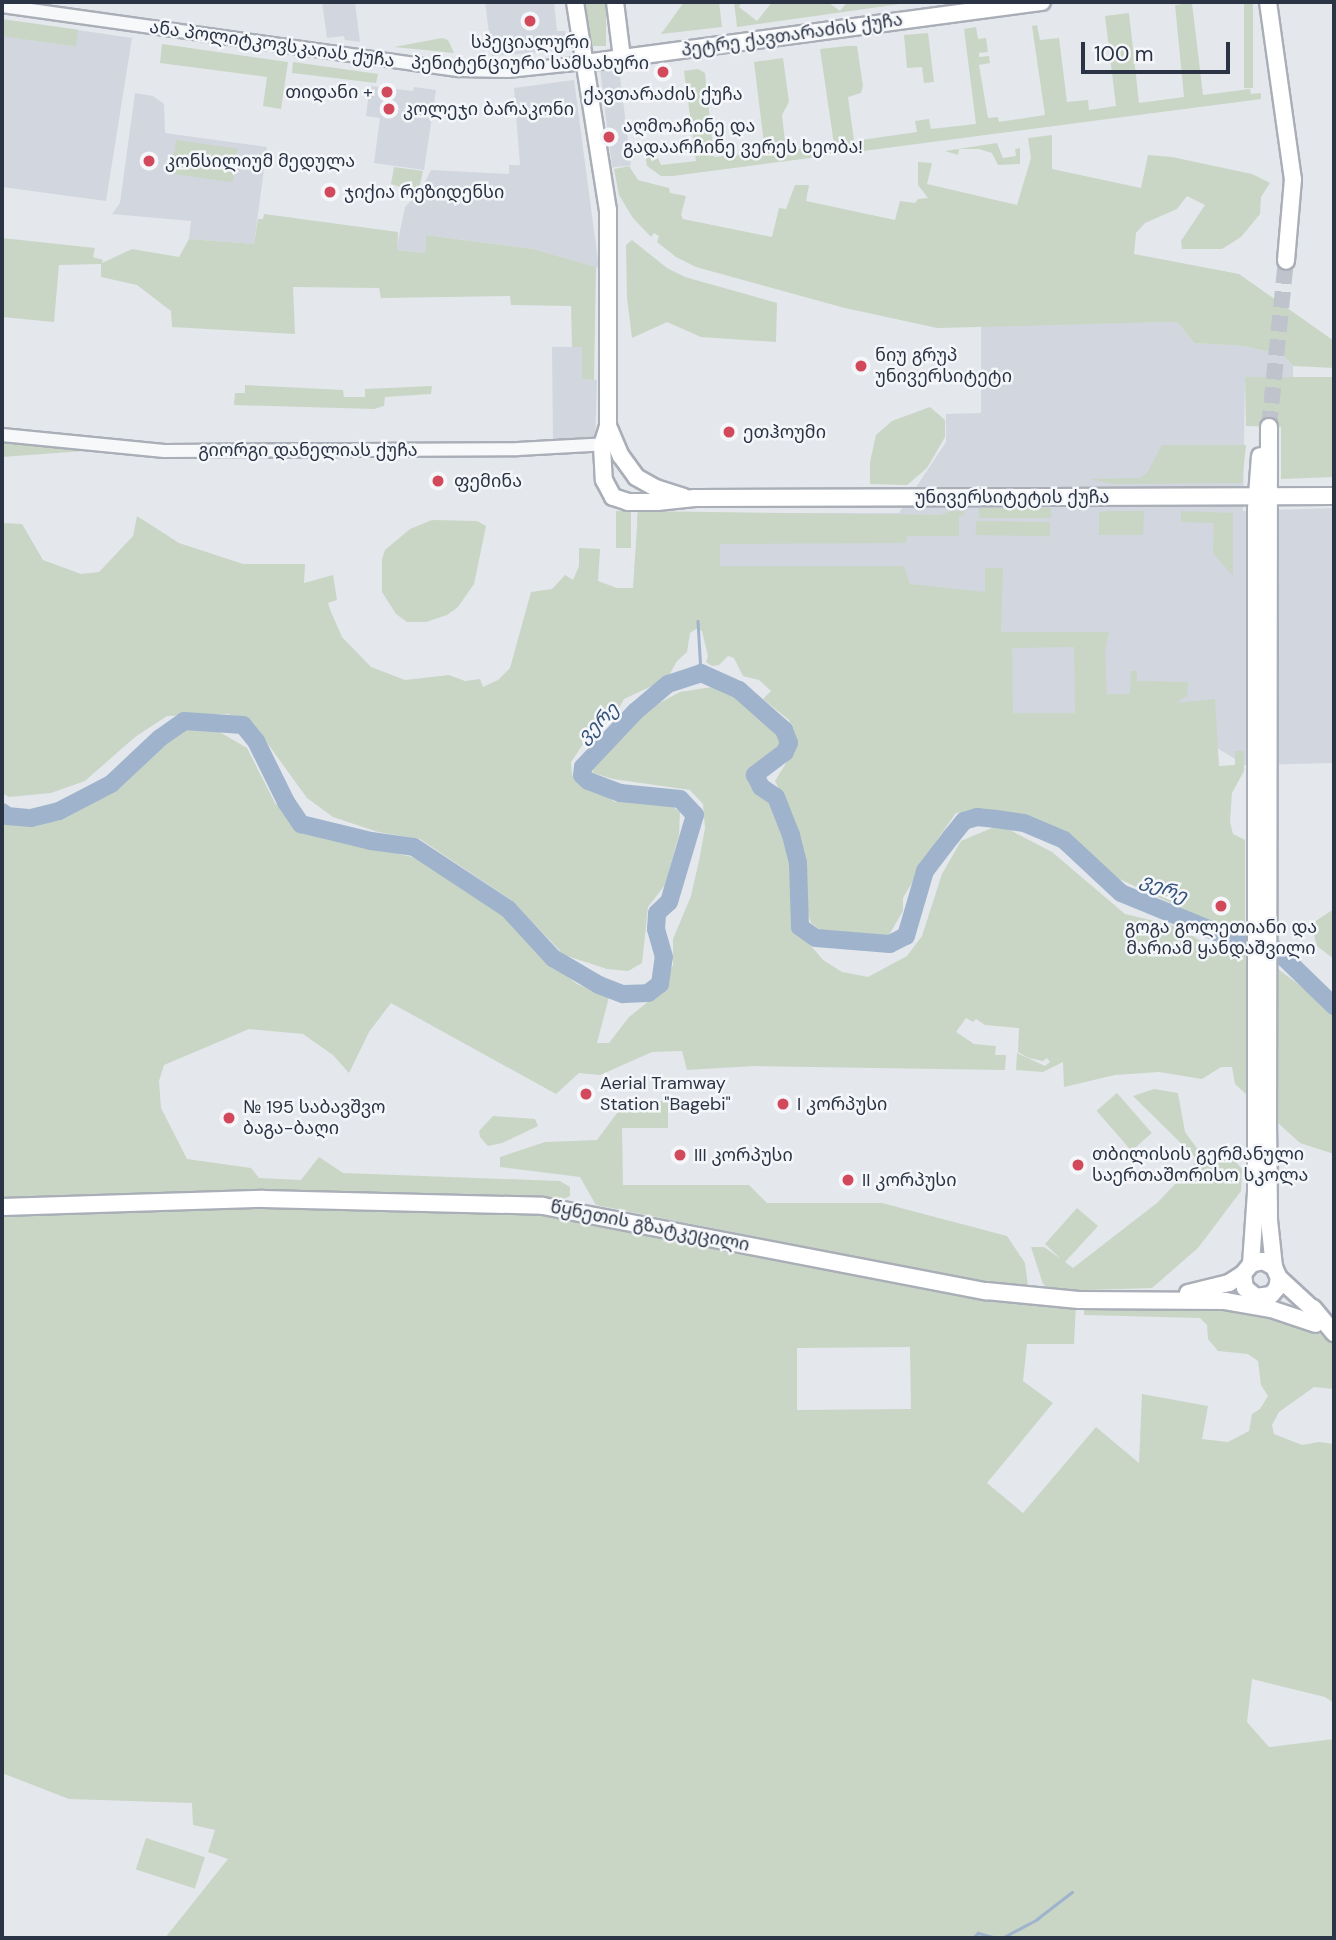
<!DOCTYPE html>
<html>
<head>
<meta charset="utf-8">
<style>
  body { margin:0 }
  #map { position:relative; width:1336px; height:1940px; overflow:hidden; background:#e4e7ec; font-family:"DM Sans","Noto Sans Georgian",sans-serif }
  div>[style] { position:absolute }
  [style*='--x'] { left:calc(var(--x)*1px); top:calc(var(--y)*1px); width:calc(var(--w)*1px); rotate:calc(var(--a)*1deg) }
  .built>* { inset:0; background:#d2d6de; transform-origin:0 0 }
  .green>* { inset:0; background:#c9d6c5; transform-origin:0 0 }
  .stream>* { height:2.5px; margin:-1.25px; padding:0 1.25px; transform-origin:1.25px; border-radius:1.25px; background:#9fb4cc }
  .river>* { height:18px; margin:-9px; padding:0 9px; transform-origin:9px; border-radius:9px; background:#9fb4cc }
  .major-tunnel>* { height:16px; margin-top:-8px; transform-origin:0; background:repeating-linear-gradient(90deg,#bfc3cb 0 16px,transparent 0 24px) }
  .roads { filter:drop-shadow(2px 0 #a9aeb7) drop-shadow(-2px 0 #a9aeb7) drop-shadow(0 2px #a9aeb7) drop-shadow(0 -2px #a9aeb7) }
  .minor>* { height:12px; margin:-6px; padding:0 6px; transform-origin:6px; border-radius:6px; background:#f7f8fa }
  .major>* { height:16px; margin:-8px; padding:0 8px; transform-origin:8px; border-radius:8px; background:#fff }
  .dots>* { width:19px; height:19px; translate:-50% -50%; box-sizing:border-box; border:4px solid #f4f6f9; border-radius:50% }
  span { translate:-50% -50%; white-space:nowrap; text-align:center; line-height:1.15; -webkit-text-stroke:5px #f4f6f9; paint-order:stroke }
  .street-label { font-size:18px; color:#2b3445 }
  .poi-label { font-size:18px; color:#2b3445 }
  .right { translate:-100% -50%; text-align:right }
  .left { translate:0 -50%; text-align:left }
  .water-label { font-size:19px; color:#34527a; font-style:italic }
  .frame { position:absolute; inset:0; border:4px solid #2b3445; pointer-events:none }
  .scale { position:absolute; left:1081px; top:42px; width:149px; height:32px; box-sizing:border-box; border:4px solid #2b3445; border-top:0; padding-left:9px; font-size:21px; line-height:24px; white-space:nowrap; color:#2b3445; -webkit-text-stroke:5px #f4f6f9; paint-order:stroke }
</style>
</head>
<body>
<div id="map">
  <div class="built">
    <i style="clip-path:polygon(322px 2px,355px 2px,360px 42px,345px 40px,344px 36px,327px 38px)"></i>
    <i style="clip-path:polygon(485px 2px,554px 2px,557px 31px,565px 31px,566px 50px,492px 56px)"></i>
    <i style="clip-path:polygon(78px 30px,132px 38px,106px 201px,2px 187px,2px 36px,75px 46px)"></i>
    <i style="left:619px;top:68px;width:98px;height:19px;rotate:83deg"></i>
    <i style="clip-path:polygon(574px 80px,599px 268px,533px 249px,426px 235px,425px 253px,396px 250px,405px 207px,421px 190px,431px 170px,509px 174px,509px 165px,520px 165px,514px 88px)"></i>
    <i style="clip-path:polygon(370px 86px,413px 91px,414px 87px,436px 90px,424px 170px,374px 163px,380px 118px,366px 116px)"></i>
    <i style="clip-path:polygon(135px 93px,153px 96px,164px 104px,165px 133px,267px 147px,254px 244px,189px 239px,191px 221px,112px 214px,120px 203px)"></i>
    <i style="clip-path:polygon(1170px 322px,1178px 323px,1194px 343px,1243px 346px,1283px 355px,1293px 366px,1293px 377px,1245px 377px,1243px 511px,1334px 508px,1334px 763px,1245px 765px,1212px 745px,986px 719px,640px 593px,637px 513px,899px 513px,946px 442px,946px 414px,981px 413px,981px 326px)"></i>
    <i style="clip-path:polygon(552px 347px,582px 347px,582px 379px,597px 380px,595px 443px,553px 443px)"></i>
  </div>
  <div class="green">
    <i style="left:583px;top:2px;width:23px;height:44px"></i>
    <i style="clip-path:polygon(684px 2px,719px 2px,722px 27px,661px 34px)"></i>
    <i style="clip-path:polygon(734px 2px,742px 2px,739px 7px,757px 21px,772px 2px,828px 2px,840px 11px,847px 2px,914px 2px,737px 27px)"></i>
    <i style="left:1244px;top:2px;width:9px;height:86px"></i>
    <i style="clip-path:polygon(1192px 3px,1203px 95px,1250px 89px,1251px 94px,1261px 93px,1261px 99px,673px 176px,661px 176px,647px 166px,645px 154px,656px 154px,661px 165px,696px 161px,684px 71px,698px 69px,705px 73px,714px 157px,765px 152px,754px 62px,783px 58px,789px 102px,782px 115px,786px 150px,834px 144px,820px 49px,847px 46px,857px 46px,863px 86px,861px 93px,848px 97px,854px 141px,917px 132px,915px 121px,929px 119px,931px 129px,976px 124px,964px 29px,976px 27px,978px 39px,986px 38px,988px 52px,979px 53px,979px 57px,989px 56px,990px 63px,979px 65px,988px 118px,998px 117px,999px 122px,1045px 115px,1032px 26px,1037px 25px,1040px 40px,1059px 38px,1067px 102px,1088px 100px,1089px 110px,1116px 106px,1105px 16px,1129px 13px,1139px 103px,1184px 97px,1175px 5px)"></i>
    <i style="left:2px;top:19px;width:77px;height:17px;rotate:8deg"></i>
    <i style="clip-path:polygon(928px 33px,934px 82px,924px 83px,922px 67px,907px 68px,904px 35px)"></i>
    <i style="clip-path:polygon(442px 38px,448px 40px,454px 53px,394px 47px)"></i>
    <i style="clip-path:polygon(162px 44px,288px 62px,281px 109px,263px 106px,267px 77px,160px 63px)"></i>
    <i style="clip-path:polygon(293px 62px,378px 74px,376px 83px,292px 73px)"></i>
    <i style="clip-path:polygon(1052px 135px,1052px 169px,1141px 188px,1148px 155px,1172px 157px,1252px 174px,1270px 183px,1261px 197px,1260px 214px,1241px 237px,1222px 249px,1182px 249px,1181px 241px,1205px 205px,1187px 196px,1177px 209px,1145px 223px,1136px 233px,1134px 254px,1239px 274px,1334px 341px,1334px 368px,1293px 366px,1283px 355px,1243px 346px,1194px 343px,1178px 323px,1170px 322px,937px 328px,845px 308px,696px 267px,676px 257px,657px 242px,659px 236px,654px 233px,651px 237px,633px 218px,619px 195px,614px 169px,629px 166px,638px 180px,669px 188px,670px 193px,686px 196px,681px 215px,683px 219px,772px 237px,779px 208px,786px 209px,795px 185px,809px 185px,806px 201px,895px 220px,900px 201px,915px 203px,918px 199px,928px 198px,918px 185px,918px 162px,932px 163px,927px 184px,1017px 205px,1031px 158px,1028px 138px)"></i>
    <i style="left:176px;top:140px;width:62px;height:34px;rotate:8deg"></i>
    <i style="clip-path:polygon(997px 143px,1003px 158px,1016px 156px,1015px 149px,1020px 148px,1020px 164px,998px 165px,992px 153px,979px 149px,959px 149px,958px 155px,945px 151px)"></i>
    <i style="clip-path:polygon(394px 167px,423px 171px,418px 193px,391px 184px)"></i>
    <i style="clip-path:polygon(264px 214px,398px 232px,397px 250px,425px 253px,426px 235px,533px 249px,596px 267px,594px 380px,582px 379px,582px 347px,572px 347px,571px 306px,511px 305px,510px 296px,381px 298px,379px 288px,293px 287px,295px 334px,172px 327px,171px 311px,137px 285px,101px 277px,101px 264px,59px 265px,54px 322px,2px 317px,2px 238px,95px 248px,93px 257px,103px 260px,102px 263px,132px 249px,179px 257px,189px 239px,254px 244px,258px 219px,263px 219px)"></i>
    <i style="clip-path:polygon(632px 240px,667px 268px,685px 277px,777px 303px,776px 342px,701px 337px,667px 322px,632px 338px,627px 298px,626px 245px)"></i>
    <i style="clip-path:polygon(1245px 377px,1334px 377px,1334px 477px,1281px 479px,1281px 427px,1246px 426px)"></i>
    <i style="clip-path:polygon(245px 385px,343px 390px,344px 397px,365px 397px,365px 389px,432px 386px,431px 394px,385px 397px,384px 406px,374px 409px,234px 405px,235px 393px,245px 393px)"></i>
    <i style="clip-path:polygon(930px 407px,945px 420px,945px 437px,927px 468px,907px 485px,870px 484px,870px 462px,876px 435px,892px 421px)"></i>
    <i style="clip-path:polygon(2px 439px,111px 449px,2px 457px)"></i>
    <i style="clip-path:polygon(1162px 445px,1246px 445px,1242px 483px,1114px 484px,1089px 479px,1141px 478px,1147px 473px)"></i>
    <i style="left:979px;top:508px;width:72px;height:10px"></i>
    <i style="left:616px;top:511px;width:15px;height:37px"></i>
    <i style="clip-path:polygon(evenodd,638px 511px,940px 515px,951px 511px,964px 511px,964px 515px,959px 516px,959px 536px,907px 536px,906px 543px,720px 544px,720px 566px,904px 566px,910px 584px,985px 592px,985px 568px,1003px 568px,1001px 632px,1109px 632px,1105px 651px,1107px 694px,1130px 694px,1131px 671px,1137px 671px,1137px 681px,1188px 682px,1187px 696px,1176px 703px,1215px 699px,1219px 766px,1235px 765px,1235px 751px,1244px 751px,1244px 771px,1232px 793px,1230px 822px,1233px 834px,1245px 840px,1245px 931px,1213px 923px,1113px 876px,1071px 839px,1029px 821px,974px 811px,956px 813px,939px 837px,903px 898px,903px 911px,889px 935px,872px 939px,832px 938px,811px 923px,806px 907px,802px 853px,793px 816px,775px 781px,791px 755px,796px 739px,789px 720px,763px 699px,771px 691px,759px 680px,743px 676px,734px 658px,728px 656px,719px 665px,712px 666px,706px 662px,708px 656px,702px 631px,696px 629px,690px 633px,687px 652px,677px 661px,667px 679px,624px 699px,616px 714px,592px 731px,571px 762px,572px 775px,615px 802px,649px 802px,672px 806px,680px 812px,679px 835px,665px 885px,648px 907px,642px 963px,628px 971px,607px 969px,564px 955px,511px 900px,420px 839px,378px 832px,333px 817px,307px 798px,252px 722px,228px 714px,167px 716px,135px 737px,85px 781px,51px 793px,9px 797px,2px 793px,2px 523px,22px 524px,43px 560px,81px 574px,99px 572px,133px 536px,137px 516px,179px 543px,243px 564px,305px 564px,304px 583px,333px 575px,337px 600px,328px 603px,331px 612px,342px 637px,371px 667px,405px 680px,449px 675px,465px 681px,480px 679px,483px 687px,498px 680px,510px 668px,531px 592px,552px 589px,565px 575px,573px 580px,579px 566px,579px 548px,600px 549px,598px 581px,617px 588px,633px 588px,638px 511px,1074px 647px,1075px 713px,1013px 713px,1012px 648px,1074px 647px)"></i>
    <i style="clip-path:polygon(1114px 511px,1144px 511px,1143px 535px,1099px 535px,1099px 512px)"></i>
    <i style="clip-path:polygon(1181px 511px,1233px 513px,1233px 576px,1213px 553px,1214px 523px,1181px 522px)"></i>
    <i style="clip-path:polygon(432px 520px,477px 521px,486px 526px,474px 584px,458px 607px,447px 615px,426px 622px,407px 622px,396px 614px,382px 592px,382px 559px,385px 550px,410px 529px)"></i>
    <i style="left:976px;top:521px;width:74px;height:14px;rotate:1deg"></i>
    <i style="clip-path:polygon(712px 687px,726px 688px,747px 702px,780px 736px,780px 748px,753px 769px,753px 781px,775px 809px,790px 856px,796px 928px,823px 960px,842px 972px,868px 977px,907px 956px,922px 936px,942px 874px,961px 841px,992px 828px,1006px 828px,1052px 852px,1125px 914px,1179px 927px,1213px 949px,1241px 946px,1254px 951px,1334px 1011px,1334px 1154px,1300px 1143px,1235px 1084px,1232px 1067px,1221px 1067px,1202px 1079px,1159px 1072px,1115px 1075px,1064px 1087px,1063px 1062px,1043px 1072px,1016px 1070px,1017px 1053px,1045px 1066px,1050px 1062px,1047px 1058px,1043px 1061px,1029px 1058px,1018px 1052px,1019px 1028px,985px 1025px,976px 1019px,973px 1022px,966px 1018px,956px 1032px,974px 1044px,996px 1046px,995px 1055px,1006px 1055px,1005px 1070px,754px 1066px,687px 1070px,682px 1051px,652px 1052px,600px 1075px,579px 1073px,556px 1094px,391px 1003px,369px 1032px,349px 1073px,333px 1055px,303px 1034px,249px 1029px,164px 1065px,159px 1081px,161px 1108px,187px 1159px,251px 1168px,259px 1178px,301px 1180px,319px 1157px,343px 1173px,560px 1181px,570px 1187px,570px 1196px,563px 1199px,202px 1195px,2px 1201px,2px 816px,36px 821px,67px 816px,109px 791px,186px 728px,211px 727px,247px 748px,275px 803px,303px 833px,417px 858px,474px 891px,509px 920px,541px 956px,577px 984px,609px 997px,597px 1043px,609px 1043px,629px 1017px,659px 993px,673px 965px,673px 939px,691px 896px,700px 856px,705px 828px,703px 804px,690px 790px,613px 779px,593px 773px,592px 765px,650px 708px,680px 692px)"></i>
    <i style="clip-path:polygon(1334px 909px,1334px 959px,1317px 946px,1311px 924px)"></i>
    <i style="clip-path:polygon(1154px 1089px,1178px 1093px,1185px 1132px,1210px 1166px,1229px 1154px,1242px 1169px,1241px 1191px,1198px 1248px,1152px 1288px,1054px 1291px,1043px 1284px,1031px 1247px,1044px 1247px,1061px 1259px,1045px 1244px,1077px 1208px,1098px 1226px,1065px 1262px,1073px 1268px,1157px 1203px,1198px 1160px,1133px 1096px)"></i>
    <i style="left:1117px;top:1093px;width:53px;height:27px;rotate:49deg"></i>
    <i style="clip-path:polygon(626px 1101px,668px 1101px,668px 1128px,622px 1128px,623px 1185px,749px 1185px,767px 1203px,882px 1203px,1007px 1236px,1025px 1263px,1028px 1286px,1015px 1287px,974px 1280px,596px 1205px,580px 1177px,500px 1167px,500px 1157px,545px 1142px,597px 1140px)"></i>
    <i style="clip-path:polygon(493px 1116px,535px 1119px,538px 1126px,502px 1143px,488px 1146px,480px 1137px,479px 1131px)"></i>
    <i style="clip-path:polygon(evenodd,301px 1207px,529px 1209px,1076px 1304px,1074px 1344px,1027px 1344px,1023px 1381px,1053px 1403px,987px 1483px,1023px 1513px,1096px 1427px,1139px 1463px,1142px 1394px,1208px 1406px,1202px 1439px,1228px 1442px,1249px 1431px,1252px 1414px,1260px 1409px,1268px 1396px,1261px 1385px,1258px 1361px,1248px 1354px,1218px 1351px,1208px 1339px,1207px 1325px,1200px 1318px,1084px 1315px,1084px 1304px,1220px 1305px,1257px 1310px,1334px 1340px,1334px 1389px,1314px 1387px,1279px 1412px,1272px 1425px,1274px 1434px,1302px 1445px,1319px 1442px,1334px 1444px,1334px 1703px,1325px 1697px,1252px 1679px,1247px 1722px,1269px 1747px,1334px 1739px,1334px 1938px,165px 1938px,228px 1859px,208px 1852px,215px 1830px,193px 1825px,192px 1803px,69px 1799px,2px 1773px,2px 1217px,139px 1209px,301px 1207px,910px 1347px,911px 1409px,797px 1410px,797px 1348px,910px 1347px)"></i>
    <i style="left:146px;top:1838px;width:62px;height:33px;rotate:18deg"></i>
  </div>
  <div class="stream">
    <i style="--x:698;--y:621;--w:52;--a:86.7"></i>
    <i style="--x:973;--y:1938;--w:7;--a:-45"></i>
    <i style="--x:978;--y:1933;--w:20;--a:15"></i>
    <i style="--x:1002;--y:1938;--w:40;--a:-28"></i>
    <i style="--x:1037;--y:1919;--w:44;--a:-37.6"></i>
  </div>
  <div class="river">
    <i style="--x:2;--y:812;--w:6;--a:39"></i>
    <i style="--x:7;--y:816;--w:24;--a:5"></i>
    <i style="--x:31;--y:818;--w:29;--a:-14"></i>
    <i style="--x:59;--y:811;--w:59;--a:-27.4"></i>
    <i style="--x:111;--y:784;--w:67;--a:-43.2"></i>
    <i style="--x:160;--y:738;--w:29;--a:-35"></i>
    <i style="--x:184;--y:721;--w:59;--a:3.9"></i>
    <i style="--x:243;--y:725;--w:21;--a:51"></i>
    <i style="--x:256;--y:741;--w:68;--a:63.8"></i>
    <i style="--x:286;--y:802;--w:27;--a:56"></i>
    <i style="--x:301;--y:824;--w:72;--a:13.7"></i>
    <i style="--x:371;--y:841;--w:43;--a:7.9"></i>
    <i style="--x:414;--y:847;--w:113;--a:33.4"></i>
    <i style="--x:508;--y:909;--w:67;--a:47.4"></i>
    <i style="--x:553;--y:958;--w:53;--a:30.4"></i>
    <i style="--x:599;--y:985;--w:26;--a:21"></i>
    <i style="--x:623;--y:994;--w:25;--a:-2"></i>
    <i style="--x:648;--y:993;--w:15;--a:-37"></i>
    <i style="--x:660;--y:984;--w:27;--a:-82"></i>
    <i style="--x:664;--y:957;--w:29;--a:-106"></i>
    <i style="--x:656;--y:929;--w:16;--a:-86"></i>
    <i style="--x:657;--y:913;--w:16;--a:-43"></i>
    <i style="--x:669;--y:902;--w:91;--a:-73.4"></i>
    <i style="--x:695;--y:815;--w:22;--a:-133"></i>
    <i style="--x:680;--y:799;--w:60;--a:-174.3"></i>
    <i style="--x:620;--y:793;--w:34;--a:-159"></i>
    <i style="--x:588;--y:781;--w:8;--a:-135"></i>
    <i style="--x:582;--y:775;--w:8;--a:-83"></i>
    <i style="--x:583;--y:767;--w:77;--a:-46.6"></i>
    <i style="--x:636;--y:711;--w:42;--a:-40.2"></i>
    <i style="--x:668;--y:684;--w:35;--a:-18"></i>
    <i style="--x:701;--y:673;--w:42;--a:24.1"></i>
    <i style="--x:739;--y:690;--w:60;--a:41.6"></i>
    <i style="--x:784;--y:730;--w:14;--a:69"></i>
    <i style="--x:789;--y:743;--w:10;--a:114"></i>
    <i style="--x:785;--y:752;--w:38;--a:143"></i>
    <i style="--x:755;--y:775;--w:13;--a:63"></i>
    <i style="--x:761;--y:787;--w:18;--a:34"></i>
    <i style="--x:776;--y:797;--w:41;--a:68.5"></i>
    <i style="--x:791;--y:835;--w:29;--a:76"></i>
    <i style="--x:798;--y:863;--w:64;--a:88.2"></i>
    <i style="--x:800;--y:927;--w:19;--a:35"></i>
    <i style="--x:816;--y:938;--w:74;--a:4.6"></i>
    <i style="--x:890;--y:944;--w:18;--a:-27"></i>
    <i style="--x:906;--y:936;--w:68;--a:-73.7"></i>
    <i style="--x:925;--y:871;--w:43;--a:-52.6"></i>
    <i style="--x:951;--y:837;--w:21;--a:-51"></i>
    <i style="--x:964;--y:821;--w:14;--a:-17"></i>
    <i style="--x:977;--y:817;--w:19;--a:6"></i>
    <i style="--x:996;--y:819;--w:28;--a:8"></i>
    <i style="--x:1024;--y:823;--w:43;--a:23"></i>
    <i style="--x:1064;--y:840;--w:78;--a:42.9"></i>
    <i style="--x:1121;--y:893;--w:126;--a:22.3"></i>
    <i style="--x:1238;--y:941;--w:31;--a:4"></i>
    <i style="--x:1269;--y:943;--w:91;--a:44.1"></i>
  </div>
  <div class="major-tunnel">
    <i style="--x:1269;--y:427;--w:167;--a:-84.2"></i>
  </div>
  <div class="roads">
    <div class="minor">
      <i style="--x:2;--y:6;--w:462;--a:8"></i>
      <i style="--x:460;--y:70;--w:48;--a:1.2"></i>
      <i style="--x:508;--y:71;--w:76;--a:-6"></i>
      <i style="--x:2;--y:435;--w:163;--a:5.6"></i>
      <i style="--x:164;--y:451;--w:354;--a:-0.3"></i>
      <i style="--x:518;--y:449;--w:91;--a:-3.1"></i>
    </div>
    <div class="major">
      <i style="--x:575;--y:2;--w:211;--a:81"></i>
      <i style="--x:608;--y:210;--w:216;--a:90"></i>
      <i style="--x:608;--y:426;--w:21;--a:107"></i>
      <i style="--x:602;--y:446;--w:34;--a:87"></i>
      <i style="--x:604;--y:480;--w:19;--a:62"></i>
      <i style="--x:613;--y:497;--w:16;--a:18"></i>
      <i style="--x:628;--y:502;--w:29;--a:0"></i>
      <i style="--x:657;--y:502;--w:38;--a:-6"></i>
      <i style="--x:695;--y:498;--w:639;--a:-0.18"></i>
      <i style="--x:615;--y:2;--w:56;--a:82.9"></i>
      <i style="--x:1268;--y:2;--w:179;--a:82"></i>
      <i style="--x:1293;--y:179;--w:82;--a:94.9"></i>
      <i style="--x:584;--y:63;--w:462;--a:-7.6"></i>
      <i style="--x:608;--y:426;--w:33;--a:67"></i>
      <i style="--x:621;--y:456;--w:26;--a:54"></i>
      <i style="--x:636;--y:477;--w:23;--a:29"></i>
      <i style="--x:656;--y:488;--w:29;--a:18"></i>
      <i style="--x:1269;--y:427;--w:693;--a:90.08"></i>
      <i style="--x:1268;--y:1120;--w:100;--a:89.4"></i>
      <i style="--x:1269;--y:1220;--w:47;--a:83.9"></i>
      <i style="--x:2;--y:1207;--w:261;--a:-1.8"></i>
      <i style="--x:263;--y:1199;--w:280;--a:1.4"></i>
      <i style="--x:543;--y:1206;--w:451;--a:10.9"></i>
      <i style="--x:986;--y:1291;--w:93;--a:5.5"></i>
      <i style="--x:1079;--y:1300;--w:146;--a:0.4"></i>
      <i style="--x:1225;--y:1301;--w:47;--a:9.9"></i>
      <i style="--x:1271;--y:1309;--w:47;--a:18.4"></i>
      <i style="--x:1251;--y:1264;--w:72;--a:-86"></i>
      <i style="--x:1256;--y:1192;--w:683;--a:-90"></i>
      <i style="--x:1256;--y:509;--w:53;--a:-85.7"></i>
      <i style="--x:1243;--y:1274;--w:14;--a:82"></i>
      <i style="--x:1245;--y:1288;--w:14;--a:39"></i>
      <i style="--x:1256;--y:1297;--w:15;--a:-8"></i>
      <i style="--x:1271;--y:1295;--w:9;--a:-49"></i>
      <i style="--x:1277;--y:1288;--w:10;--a:-79"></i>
      <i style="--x:1188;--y:1293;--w:42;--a:-13.7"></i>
      <i style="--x:1229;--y:1283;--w:17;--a:-33"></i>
      <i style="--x:1243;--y:1274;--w:13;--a:-51"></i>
      <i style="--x:1251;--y:1264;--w:12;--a:-14"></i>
      <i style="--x:1263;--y:1261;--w:13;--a:29"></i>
      <i style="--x:1274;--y:1267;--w:12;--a:66"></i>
      <i style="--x:1279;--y:1278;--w:50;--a:42.6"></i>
      <i style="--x:1313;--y:1308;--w:33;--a:50"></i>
    </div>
  </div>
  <div class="dots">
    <i style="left:530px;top:21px;background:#d1495b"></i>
    <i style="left:663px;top:72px;background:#d1495b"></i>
    <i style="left:387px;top:92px;background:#d1495b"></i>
    <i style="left:389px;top:109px;background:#d1495b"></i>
    <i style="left:609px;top:137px;background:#d1495b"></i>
    <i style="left:149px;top:161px;background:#d1495b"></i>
    <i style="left:330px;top:192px;background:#d1495b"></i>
    <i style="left:861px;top:366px;background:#d1495b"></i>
    <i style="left:729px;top:432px;background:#d1495b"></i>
    <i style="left:438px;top:481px;background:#d1495b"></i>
    <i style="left:1221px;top:906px;background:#d1495b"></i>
    <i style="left:586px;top:1094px;background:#d1495b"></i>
    <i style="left:783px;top:1104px;background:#d1495b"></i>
    <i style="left:229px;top:1118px;background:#d1495b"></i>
    <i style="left:680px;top:1155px;background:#d1495b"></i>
    <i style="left:1078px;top:1165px;background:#d1495b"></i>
    <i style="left:848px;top:1180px;background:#d1495b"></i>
  </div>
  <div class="street-label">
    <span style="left:792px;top:35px;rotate:-8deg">პეტრე ქავთარაძის ქუჩა</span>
    <span style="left:272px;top:44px;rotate:8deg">ანა პოლიტკოვსკაიას ქუჩა</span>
    <span style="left:308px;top:450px">გიორგი დანელიას ქუჩა</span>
    <span style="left:1012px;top:497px">უნივერსიტეტის ქუჩა</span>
    <span style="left:650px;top:1226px;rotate:11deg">წყნეთის გზატკეცილი</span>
  </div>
  <div class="poi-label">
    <span style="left:530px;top:53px">სპეციალური<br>პენიტენციური სამსახური</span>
    <span class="right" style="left:373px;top:92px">თიდანი +</span>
    <span style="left:663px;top:94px">ქავთარაძის ქუჩა</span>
    <span class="left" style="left:403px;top:109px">კოლეჯი ბარაკონი</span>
    <span class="left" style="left:623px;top:137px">აღმოაჩინე და<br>გადაარჩინე ვერეს ხეობა!</span>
    <span class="left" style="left:165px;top:161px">კონსილიუმ მედულა</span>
    <span class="left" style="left:344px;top:192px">ჯიქია რეზიდენსი</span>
    <span class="left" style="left:875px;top:366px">ნიუ გრუპ<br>უნივერსიტეტი</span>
    <span class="left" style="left:743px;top:432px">ეთჰოუმი</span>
    <span class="left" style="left:454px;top:481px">ფემინა</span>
    <span style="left:1221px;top:938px">გოგა გოლეთიანი და<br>მარიამ ყანდაშვილი</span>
    <span class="left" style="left:600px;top:1094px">Aerial Tramway<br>Station "Bagebi"</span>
    <span class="left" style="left:797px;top:1104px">I კორპუსი</span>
    <span class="left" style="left:243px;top:1118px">№ 195 საბავშვო<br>ბაგა-ბაღი</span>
    <span class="left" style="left:694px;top:1155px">III კორპუსი</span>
    <span class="left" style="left:1092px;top:1165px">თბილისის გერმანული<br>საერთაშორისო სკოლა</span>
    <span class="left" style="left:862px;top:1180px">II კორპუსი</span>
  </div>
  <div class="water-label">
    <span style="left:598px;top:723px;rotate:-44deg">ვერე</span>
    <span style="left:1164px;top:888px;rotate:22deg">ვერე</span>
  </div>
  <div class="frame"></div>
  <div class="scale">100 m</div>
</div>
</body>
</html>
